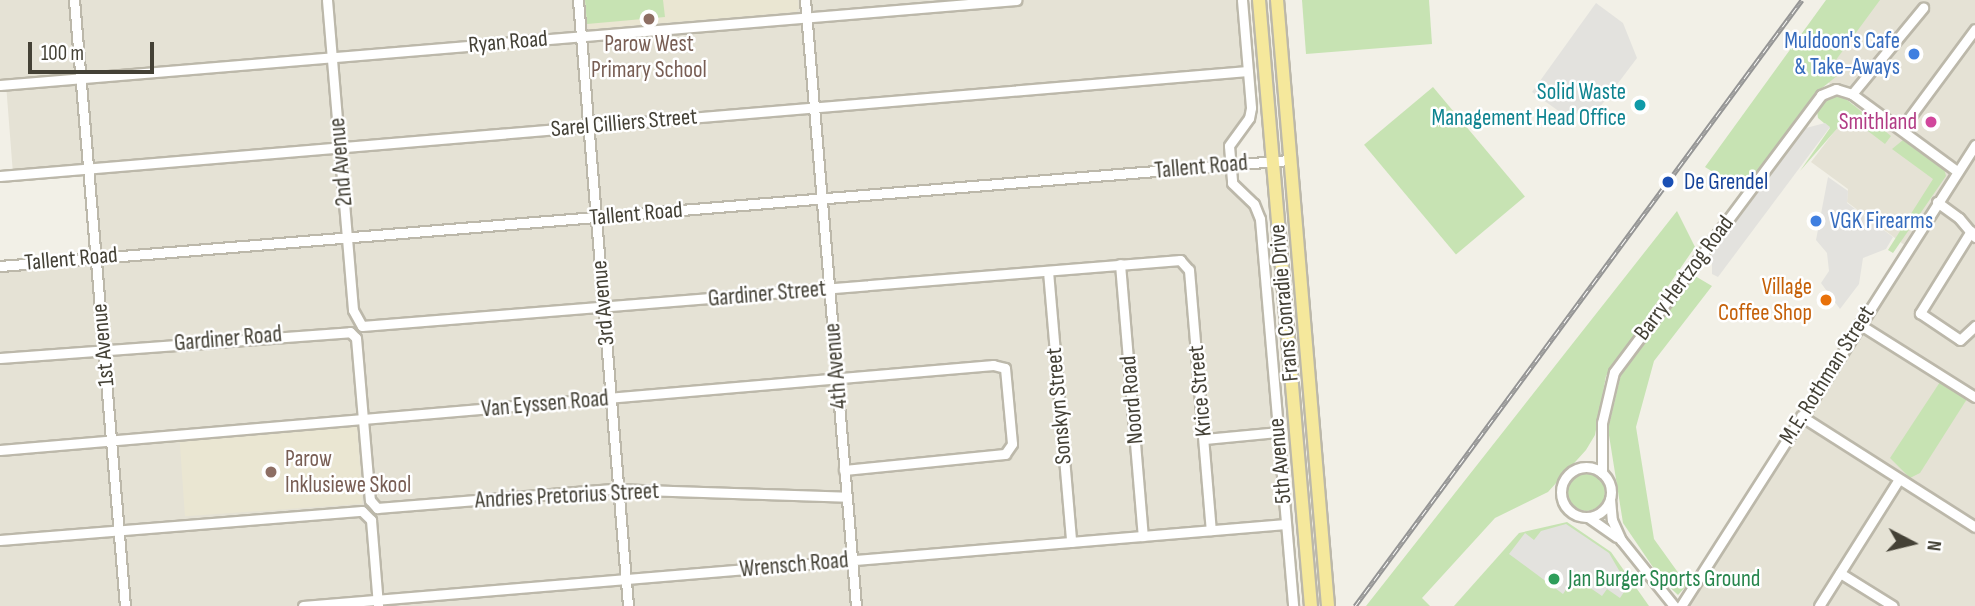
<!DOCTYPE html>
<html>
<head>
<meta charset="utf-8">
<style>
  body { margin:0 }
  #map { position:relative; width:1975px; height:606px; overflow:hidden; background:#f2f0e7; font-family:"Sofia Sans Condensed",sans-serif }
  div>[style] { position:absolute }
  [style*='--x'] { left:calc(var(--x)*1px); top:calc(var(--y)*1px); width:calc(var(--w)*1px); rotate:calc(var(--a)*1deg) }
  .residential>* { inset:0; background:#e5e2d5 }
  .education>* { inset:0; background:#eae6d2; transform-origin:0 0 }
  .green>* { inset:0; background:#c7e3b3; transform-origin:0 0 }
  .round { border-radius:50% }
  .parking>* { inset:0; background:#e3e2de }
  .roads { filter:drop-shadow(2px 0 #bcb8aa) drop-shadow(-2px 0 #bcb8aa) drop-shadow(0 2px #bcb8aa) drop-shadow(0 -2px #bcb8aa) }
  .minor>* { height:9px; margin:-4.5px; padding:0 4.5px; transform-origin:4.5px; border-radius:4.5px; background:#fff }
  .minor>.ring { margin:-4.5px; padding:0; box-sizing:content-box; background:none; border:9px solid #fff; border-radius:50% }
  .major>* { height:12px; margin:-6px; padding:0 6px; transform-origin:6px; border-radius:6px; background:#f5e89c }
  .rail>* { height:5px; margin-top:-2.5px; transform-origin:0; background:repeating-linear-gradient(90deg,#fff 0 8px,#959595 0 16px); box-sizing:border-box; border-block:2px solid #959595 }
  .dots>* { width:19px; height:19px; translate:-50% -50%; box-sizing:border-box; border:4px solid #fff; border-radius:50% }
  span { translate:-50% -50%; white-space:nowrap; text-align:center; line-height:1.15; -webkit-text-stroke:5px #fff; paint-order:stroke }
  .shop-label { font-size:23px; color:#366cbe }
  .right { translate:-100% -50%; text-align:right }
  .left { translate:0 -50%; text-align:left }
  .street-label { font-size:23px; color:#444136 }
  .education-label { font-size:23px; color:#785e54 }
  .culture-label { font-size:23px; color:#0d838f }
  .hotel-label { font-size:23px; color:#b23c85 }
  .transit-label { font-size:23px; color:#164399 }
  .food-label { font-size:23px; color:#c56008 }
  .leisure-label { font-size:23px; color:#27864d }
  .north { position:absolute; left:1877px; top:508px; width:70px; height:70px; -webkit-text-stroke:5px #fff; paint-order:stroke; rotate:97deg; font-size:19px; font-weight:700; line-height:28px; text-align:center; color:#444136 }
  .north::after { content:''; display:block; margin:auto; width:24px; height:32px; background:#444136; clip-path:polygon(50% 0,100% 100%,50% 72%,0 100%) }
  .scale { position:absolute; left:28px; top:42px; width:126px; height:32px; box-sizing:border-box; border:4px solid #444136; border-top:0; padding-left:9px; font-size:21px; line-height:24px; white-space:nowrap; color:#444136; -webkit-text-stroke:5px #fff; paint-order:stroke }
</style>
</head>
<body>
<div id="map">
  <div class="residential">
    <i style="clip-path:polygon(0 0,1242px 0,1251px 108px,1231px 141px,1233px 183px,1257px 209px,1293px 606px,0 606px,0 266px,95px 257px,88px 169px,13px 174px,6px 84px,0 84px)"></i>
    <i style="clip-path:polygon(1879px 0,1975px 0,1975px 606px,1680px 606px,1907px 247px,1847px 202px,1848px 189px,1811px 162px,1860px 98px,1832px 88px,1824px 73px)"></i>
  </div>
  <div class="education">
    <i style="clip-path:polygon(583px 0,798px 0,799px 8px,796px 12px,589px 29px)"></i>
    <i style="left:357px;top:425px;width:79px;height:178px;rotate:86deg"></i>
  </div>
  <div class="green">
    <i style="clip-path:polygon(585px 0,663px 0,665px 17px,587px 24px)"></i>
    <i style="clip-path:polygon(1302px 0,1429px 0,1432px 44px,1306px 54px)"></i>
    <i style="clip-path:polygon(1826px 0,1880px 0,1833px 64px,1842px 72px,1822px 88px,1746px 187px,1740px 189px,1705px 167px)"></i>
    <i style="left:1433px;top:87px;width:143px;height:90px;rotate:50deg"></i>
    <i style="clip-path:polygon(1840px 94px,1891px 136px,1885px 144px,1848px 116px,1800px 171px,1830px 128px,1818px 118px,1817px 111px,1826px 99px)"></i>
    <i style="clip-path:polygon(1903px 140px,1944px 168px,1946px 176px,1893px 253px,1888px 250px,1933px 179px,1892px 149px)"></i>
    <i style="clip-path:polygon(1677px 211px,1695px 247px,1606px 376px,1595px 435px,1586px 450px,1548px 492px,1495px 518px,1422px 598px,1430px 606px,1366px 606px)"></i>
    <i style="clip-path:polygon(1695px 276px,1712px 286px,1654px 361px,1636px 427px,1654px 539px,1687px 585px,1678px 595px,1661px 579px,1623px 523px,1608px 429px,1621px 374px)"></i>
    <i style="clip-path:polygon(1940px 382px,1967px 399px,1920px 473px,1910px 478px,1890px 458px)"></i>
    <i class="round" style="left:1567px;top:473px;width:38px;height:38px"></i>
    <i style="clip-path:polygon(1567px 522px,1611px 552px,1649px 606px,1454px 606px,1519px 533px)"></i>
  </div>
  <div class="parking">
    <i style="clip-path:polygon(1596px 3px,1623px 23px,1637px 58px,1594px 115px,1560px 112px,1532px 92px)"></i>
    <i style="clip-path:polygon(1825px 123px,1830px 127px,1718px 277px,1712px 274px,1712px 254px,1806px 128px)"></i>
    <i style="clip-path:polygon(1828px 177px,1848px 191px,1847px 203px,1893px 237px,1886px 249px,1863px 258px,1859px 284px,1840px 309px,1821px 283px,1829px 271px,1827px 253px,1816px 240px)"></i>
    <i style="clip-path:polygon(1566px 524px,1609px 553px,1628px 586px,1620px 598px,1607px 589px,1602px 596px,1576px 578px,1579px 570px,1563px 594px,1509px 554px,1525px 533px,1534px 540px,1541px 531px)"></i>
  </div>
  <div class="roads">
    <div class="minor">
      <i style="--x:74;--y:0;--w:608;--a:85.19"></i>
      <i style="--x:327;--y:0;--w:311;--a:85.2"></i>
      <i style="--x:353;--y:310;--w:18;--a:61"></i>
      <i style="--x:362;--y:326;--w:821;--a:-4.61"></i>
      <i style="--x:1180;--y:260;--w:13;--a:48"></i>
      <i style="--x:1189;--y:270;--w:261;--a:85.2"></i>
      <i style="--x:578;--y:0;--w:608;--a:85.28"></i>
      <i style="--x:805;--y:0;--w:608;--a:85.19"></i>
      <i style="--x:1242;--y:0;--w:108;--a:85.2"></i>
      <i style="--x:1251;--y:108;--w:10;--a:101"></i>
      <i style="--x:1249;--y:118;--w:34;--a:126"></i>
      <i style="--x:1229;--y:146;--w:37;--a:85"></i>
      <i style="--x:1232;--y:183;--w:30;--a:44"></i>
      <i style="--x:1254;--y:204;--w:16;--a:68"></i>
      <i style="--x:1260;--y:219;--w:388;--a:85.1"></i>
      <i style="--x:0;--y:85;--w:1020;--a:-4.78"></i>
      <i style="--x:1852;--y:94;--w:112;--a:-50.5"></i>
      <i style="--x:1901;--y:129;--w:124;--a:-53.5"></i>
      <i style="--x:0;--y:176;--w:1252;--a:-4.81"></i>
      <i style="--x:1937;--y:202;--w:27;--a:36"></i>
      <i style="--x:1959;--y:218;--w:25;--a:50"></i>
      <i style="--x:1971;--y:231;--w:97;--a:121.9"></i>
      <i style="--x:1920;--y:313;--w:48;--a:34"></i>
      <i style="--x:1960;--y:340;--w:21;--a:-43"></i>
      <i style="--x:1120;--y:264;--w:273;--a:85.2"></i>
      <i style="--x:0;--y:266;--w:1294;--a:-4.7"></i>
      <i style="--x:1048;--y:271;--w:272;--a:85.1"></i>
      <i style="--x:1859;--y:324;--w:137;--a:32.2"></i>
      <i style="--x:0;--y:358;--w:351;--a:-4.2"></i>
      <i style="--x:350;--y:332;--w:8;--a:45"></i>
      <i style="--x:356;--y:338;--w:163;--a:85.1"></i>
      <i style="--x:370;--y:500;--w:11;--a:49"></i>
      <i style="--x:377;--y:508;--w:236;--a:-4.6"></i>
      <i style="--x:612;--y:489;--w:235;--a:1.9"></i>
      <i style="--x:1801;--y:416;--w:206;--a:32.5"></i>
      <i style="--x:1204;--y:439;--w:74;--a:-5.4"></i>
      <i style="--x:0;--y:450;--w:997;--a:-4.89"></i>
      <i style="--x:993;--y:365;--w:12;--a:14"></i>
      <i style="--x:1005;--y:368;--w:76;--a:84.7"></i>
      <i style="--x:1012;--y:444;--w:12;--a:125"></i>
      <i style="--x:1005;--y:454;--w:162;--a:174.3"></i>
      <i class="ring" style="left:1561px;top:467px;width:41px;height:41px"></i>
      <i style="--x:1602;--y:473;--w:50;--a:-90"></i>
      <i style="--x:1602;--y:423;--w:52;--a:-76.8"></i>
      <i style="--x:1614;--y:372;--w:346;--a:-53.2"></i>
      <i style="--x:1821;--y:95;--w:16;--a:-22"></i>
      <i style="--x:1836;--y:89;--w:17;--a:17"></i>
      <i style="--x:1852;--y:94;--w:130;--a:36.3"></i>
      <i style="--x:1610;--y:499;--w:21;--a:85"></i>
      <i style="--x:1612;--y:520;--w:22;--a:66"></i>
      <i style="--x:1621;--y:540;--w:85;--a:51.2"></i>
      <i style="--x:1588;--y:517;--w:35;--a:35"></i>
      <i style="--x:0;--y:540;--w:363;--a:-4.6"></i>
      <i style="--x:362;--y:511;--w:13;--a:45"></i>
      <i style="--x:371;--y:520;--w:86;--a:85.3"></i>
      <i style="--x:1840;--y:573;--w:62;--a:31.9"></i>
      <i style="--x:303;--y:606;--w:986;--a:-4.77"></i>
      <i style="--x:1681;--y:606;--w:547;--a:-57.47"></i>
      <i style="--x:1819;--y:606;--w:150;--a:-57.8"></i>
    </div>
    <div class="major">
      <i style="--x:1259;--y:0;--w:608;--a:85.1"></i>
      <i style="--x:1277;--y:0;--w:608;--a:85.19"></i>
    </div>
  </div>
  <div class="rail">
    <i style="--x:1355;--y:606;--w:753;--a:-53.59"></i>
  </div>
  <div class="dots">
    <i style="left:649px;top:19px;background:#8d6e63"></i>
    <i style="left:1914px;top:54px;background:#3f7fe0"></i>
    <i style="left:1640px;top:105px;background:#0f9aa8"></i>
    <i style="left:1931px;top:122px;background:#d1479c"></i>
    <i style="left:1668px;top:182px;background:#1a4fb4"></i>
    <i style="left:1816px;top:221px;background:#3f7fe0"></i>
    <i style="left:1826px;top:300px;background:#e8710a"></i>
    <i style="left:271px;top:472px;background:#8d6e63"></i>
    <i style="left:1554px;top:579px;background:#2e9e5b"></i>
  </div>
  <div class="shop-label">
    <span class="right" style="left:1900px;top:54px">Muldoon's Cafe<br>&amp; Take-Aways</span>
    <span class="left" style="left:1830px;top:221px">VGK Firearms</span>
  </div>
  <div class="street-label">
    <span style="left:508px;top:42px;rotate:-5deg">Ryan Road</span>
    <span style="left:624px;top:123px;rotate:-5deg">Sarel Cilliers Street</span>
    <span style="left:341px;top:162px;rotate:-95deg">2nd Avenue</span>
    <span style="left:1201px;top:167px;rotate:-5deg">Tallent Road</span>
    <span style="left:636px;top:214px;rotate:-5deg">Tallent Road</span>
    <span style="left:71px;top:259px;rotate:-5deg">Tallent Road</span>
    <span style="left:1684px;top:278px;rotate:-53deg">Barry Hertzog Road</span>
    <span style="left:767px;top:294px;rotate:-5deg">Gardiner Street</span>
    <span style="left:603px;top:303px;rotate:-95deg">3rd Avenue</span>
    <span style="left:1284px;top:303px;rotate:-95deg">Frans Conradie Drive</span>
    <span style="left:228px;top:339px;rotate:-5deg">Gardiner Road</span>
    <span style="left:103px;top:345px;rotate:-95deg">1st Avenue</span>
    <span style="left:836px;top:366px;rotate:-95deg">4th Avenue</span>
    <span style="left:1827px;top:375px;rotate:-58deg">M.E. Rothman Street</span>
    <span style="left:1200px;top:391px;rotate:-95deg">Krice Street</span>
    <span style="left:1132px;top:400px;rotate:-95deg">Noord Road</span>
    <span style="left:545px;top:404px;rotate:-5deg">Van Eyssen Road</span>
    <span style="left:1059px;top:406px;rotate:-95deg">Sonskyn Street</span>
    <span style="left:1280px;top:461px;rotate:-95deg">5th Avenue</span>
    <span style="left:567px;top:496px;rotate:-3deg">Andries Pretorius Street</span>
    <span style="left:794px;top:565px;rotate:-5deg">Wrensch Road</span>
  </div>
  <div class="education-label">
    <span style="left:649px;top:57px">Parow West<br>Primary School</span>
    <span class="left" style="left:285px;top:472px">Parow<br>Inklusiewe Skool</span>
  </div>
  <div class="culture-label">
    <span class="right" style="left:1626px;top:105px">Solid Waste<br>Management Head Office</span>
  </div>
  <div class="hotel-label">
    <span class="right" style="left:1917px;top:122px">Smithland</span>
  </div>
  <div class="transit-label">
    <span class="left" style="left:1684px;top:182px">De Grendel</span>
  </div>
  <div class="food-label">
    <span class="right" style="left:1812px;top:300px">Village<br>Coffee Shop</span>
  </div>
  <div class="leisure-label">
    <span class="left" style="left:1568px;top:579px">Jan Burger Sports Ground</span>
  </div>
  <div class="north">N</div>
  <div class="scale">100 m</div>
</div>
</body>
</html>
